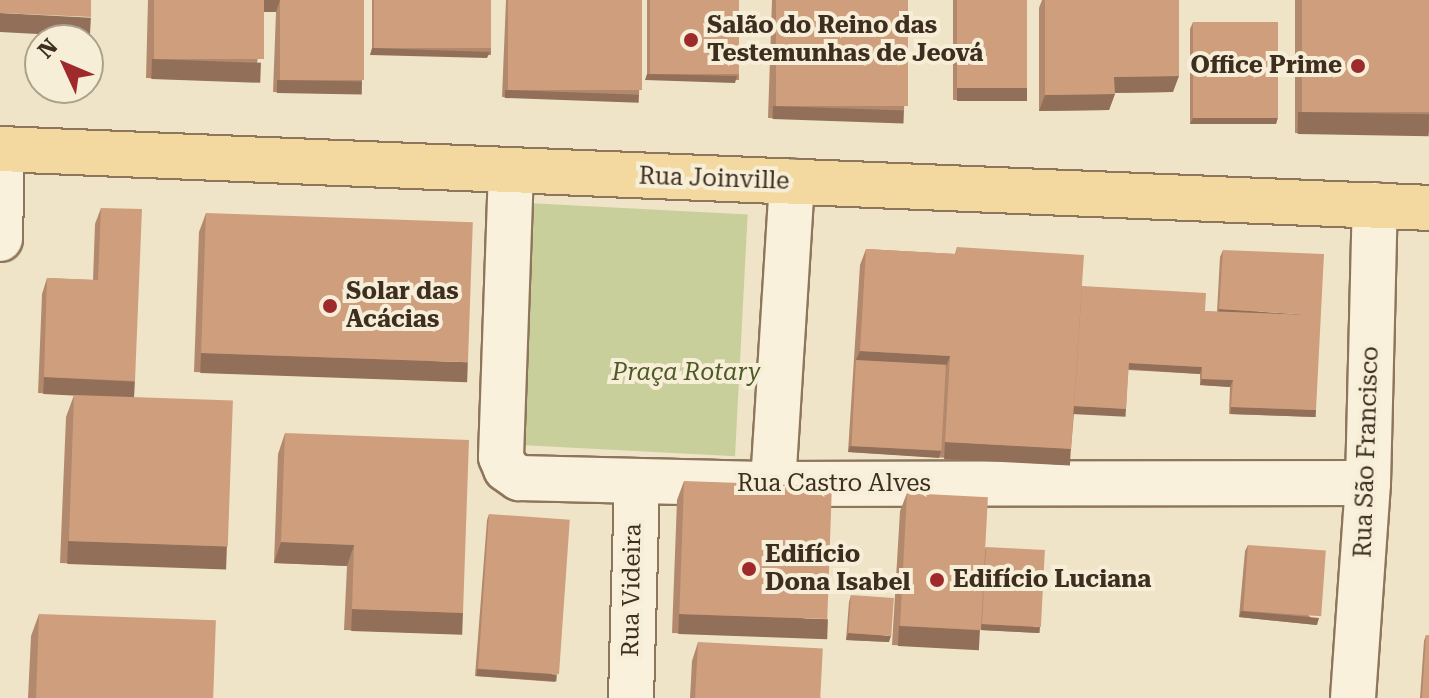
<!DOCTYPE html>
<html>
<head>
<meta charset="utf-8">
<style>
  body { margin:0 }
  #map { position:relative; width:1429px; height:698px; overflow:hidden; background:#f0e4c8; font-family:"Roboto Serif",serif }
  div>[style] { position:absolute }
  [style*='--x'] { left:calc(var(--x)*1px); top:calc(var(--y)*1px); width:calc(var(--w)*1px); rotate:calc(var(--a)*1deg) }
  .green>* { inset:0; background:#c9cf9b; transform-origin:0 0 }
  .roads { filter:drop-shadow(2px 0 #8d765c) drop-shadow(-2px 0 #8d765c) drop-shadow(0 2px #8d765c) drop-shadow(0 -2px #8d765c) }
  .minor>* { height:44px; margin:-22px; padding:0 22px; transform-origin:22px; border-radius:22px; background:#faf1dc }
  .major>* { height:44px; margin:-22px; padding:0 22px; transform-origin:22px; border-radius:22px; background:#f3d9a0 }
  .wall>* { inset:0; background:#b2896c; transform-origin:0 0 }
  .shaded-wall>* { inset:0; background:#916f58; transform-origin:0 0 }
  .building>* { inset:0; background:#cf9f7d; transform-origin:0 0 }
  .dots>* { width:22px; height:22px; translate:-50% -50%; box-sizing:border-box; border:4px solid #f7eed8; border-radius:50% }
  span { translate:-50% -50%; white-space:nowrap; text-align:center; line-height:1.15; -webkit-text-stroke:8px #f7eed8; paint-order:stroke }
  .poi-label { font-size:24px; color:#3d2e20; font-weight:700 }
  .left { translate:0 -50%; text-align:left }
  .right { translate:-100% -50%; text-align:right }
  .street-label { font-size:24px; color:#3d2e20 }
  .park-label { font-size:24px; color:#4d5a26; font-style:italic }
  .north { position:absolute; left:24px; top:24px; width:80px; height:80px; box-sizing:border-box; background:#f7eed8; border:2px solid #ada18e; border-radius:50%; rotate:314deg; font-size:22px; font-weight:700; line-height:32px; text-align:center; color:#3d2e20 }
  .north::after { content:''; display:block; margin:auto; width:28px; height:36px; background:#9e2a2b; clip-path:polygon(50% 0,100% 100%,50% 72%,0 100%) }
</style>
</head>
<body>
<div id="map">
  <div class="green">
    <i style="left:528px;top:203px;width:220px;height:242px;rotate:3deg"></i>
  </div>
  <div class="roads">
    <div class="minor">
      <i style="--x:511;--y:170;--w:287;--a:92"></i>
      <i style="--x:501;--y:457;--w:13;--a:67"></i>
      <i style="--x:506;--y:469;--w:16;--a:35"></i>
      <i style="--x:519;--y:478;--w:254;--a:1.4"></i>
      <i style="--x:773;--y:484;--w:595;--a:-0.1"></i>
      <i style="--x:0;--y:239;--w:90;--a:-88.7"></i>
      <i style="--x:773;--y:484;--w:303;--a:-86.4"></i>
      <i style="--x:631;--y:698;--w:216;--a:-88.4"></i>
      <i style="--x:1353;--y:698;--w:216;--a:-86"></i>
      <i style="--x:1368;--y:483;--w:278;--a:-88.6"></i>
    </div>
    <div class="major">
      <i style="--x:0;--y:149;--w:1430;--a:2.36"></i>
    </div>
  </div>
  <div class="wall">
    <i style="clip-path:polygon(148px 0,364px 0,362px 82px,357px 94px,273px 92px,276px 12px,263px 12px,255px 81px,146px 78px)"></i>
    <i style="left:372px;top:0;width:119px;height:55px"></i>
    <i style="clip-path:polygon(506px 0,642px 0,639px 95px,637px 102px,502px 97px)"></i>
    <i style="left:647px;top:0;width:92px;height:80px"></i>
    <i style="clip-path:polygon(772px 0,908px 0,904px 110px,900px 122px,768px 118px)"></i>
    <i style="left:953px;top:0;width:74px;height:100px"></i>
    <i style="clip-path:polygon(1042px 0,1179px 0,1173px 92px,1115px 93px,1109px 110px,1039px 111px,1039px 8px)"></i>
    <i style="left:1295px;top:0;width:134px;height:133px"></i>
    <i style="clip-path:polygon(1193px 22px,1278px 117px,1276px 124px,1190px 124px,1190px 29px)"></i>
    <i style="clip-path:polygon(101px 208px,135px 381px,129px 397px,227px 546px,219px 568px,60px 563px,66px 417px,74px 395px,115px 396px,38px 393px,42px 294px,47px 278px,93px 280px,95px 224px)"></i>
    <i style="clip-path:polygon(206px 213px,461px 381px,194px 372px,199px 232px)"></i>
    <i style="clip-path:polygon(957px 247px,1082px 286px,1205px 311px,1217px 312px,1220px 257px,1223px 250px,1316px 410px,1314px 417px,1229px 414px,1230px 387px,1200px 385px,1200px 374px,1128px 370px,1126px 409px,1123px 416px,1074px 413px,1071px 449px,1065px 465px,848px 452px,860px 265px,866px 249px,955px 254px)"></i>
    <i style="clip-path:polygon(285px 433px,463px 613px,455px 634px,344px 630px,347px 566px,274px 563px,278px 454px)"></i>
    <i style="clip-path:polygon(684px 481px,821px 638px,672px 633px,677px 500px)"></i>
    <i style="clip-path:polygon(907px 493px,984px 551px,986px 547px,1038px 633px,980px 630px,973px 649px,892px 645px,900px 511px)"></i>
    <i style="clip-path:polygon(489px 514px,555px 682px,475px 676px,487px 520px)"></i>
    <i style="clip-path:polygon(1248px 545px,1317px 625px,1239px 617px,1245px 551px)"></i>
    <i style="clip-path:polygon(851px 595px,889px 642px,846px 640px,849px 602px)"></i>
    <i style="clip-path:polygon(39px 614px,213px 698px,28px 698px,31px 636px)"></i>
    <i style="clip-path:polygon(1426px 635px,1429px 698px,1420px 698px,1424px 641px)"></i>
    <i style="clip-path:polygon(698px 642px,821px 698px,690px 698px,692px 661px)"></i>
  </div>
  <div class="shaded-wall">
    <i style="clip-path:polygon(262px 0,280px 0,276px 12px,257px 12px)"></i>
    <i style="left:0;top:13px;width:91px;height:19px;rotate:3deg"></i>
    <i style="clip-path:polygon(372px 48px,490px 52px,487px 58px,370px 55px)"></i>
    <i style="left:152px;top:59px;width:109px;height:20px;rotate:2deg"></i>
    <i style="clip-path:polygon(647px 74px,737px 76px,735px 83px,645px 80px)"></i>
    <i style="clip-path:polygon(1179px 76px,1173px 92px,1108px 93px,1114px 77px)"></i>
    <i style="left:277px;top:80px;width:85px;height:13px;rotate:1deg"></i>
    <i style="left:957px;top:88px;width:70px;height:13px"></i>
    <i style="left:505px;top:90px;width:134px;height:8px;rotate:2deg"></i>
    <i style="clip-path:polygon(1115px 94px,1109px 110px,1039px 111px,1045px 95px)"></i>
    <i style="left:773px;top:106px;width:131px;height:13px;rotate:2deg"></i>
    <i style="left:1298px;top:112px;width:131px;height:22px;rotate:1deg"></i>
    <i style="clip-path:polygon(1278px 117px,1276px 124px,1190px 124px,1193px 118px)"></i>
    <i style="clip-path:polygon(1219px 309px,1311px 315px,1217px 316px)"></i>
    <i style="clip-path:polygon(860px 351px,950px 356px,944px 372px,856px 360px)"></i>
    <i style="left:201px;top:353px;width:267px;height:20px;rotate:2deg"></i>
    <i style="clip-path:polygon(1129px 363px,1202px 367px,1200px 374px,1126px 369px)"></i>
    <i style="left:44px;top:377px;width:91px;height:17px;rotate:3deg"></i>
    <i style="clip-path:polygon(1202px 379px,1233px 380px,1230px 387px,1200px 385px)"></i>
    <i style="left:1072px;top:406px;width:54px;height:8px;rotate:3deg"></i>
    <i style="left:1231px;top:407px;width:85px;height:7px;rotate:2deg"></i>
    <i style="left:945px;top:442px;width:126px;height:17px;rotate:3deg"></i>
    <i style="clip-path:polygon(850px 446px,941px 451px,939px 458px,848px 452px)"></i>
    <i style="left:68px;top:541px;width:159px;height:23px;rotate:2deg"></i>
    <i style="clip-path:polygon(281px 542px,354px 545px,347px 566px,274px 563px)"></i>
    <i style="left:352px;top:609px;width:111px;height:22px;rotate:2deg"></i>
    <i style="clip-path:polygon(1241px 611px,1319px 618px,1317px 625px,1239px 617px)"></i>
    <i style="left:679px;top:614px;width:149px;height:20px;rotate:2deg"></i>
    <i style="left:981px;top:624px;width:59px;height:6px;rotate:3deg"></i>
    <i style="left:899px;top:626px;width:81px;height:20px;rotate:3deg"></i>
    <i style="clip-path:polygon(848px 633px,891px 636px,889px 642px,846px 640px)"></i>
    <i style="left:477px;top:669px;width:80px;height:7px;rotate:4deg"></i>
  </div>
  <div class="building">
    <i style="clip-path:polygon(0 0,91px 0,91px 17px,0 13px)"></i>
    <i style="left:154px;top:0;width:110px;height:59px"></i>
    <i style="left:280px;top:0;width:84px;height:80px"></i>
    <i style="left:374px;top:0;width:117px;height:48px"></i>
    <i style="left:508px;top:0;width:134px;height:90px"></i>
    <i style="left:650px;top:0;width:89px;height:74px"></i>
    <i style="left:776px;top:0;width:132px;height:106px"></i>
    <i style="left:957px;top:0;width:70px;height:88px"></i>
    <i style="clip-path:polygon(1045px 0,1179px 0,1179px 76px,1114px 77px,1115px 94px,1045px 95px)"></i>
    <i style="left:1302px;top:0;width:127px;height:112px"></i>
    <i style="left:1193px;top:22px;width:85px;height:96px"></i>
    <i style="clip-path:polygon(101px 208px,142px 209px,135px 381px,44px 377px,47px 278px,98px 280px)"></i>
    <i style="left:206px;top:213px;width:267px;height:140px;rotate:2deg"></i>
    <i style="clip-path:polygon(957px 247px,1084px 255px,1071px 449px,945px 442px,950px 356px,860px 351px,866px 249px,956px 254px)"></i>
    <i style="clip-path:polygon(1223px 250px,1324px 254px,1316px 410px,1231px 407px,1233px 380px,1202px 379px,1202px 367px,1129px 363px,1126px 409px,1074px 406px,1082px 286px,1206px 293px,1205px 311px,1311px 315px,1219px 309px)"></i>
    <i style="left:856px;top:360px;width:90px;height:86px;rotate:3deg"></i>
    <i style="left:74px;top:395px;width:159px;height:146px;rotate:2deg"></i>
    <i style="clip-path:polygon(285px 433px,469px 440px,463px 613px,352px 609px,354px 545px,281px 542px)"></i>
    <i style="left:684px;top:481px;width:148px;height:133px;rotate:2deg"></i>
    <i style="left:907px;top:493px;width:81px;height:133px;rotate:3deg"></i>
    <i style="left:489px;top:514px;width:81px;height:155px;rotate:4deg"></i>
    <i style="left:1248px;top:545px;width:78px;height:66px;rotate:4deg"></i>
    <i style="left:986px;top:547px;width:59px;height:77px;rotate:3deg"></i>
    <i style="left:851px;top:595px;width:43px;height:38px;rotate:4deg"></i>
    <i style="left:39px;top:614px;width:177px;height:84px;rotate:2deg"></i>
    <i style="clip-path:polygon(1426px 635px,1429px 635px,1429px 698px,1422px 698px)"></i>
    <i style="left:698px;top:642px;width:125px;height:56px;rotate:3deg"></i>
  </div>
  <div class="dots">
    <i style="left:691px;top:40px;background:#9e2a2b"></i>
    <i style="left:1358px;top:66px;background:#9e2a2b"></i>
    <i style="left:330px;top:306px;background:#9e2a2b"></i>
    <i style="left:749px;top:569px;background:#9e2a2b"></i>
    <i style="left:937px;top:580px;background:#9e2a2b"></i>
  </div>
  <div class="poi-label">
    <span class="left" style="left:707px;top:40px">Salão do Reino das<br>Testemunhas de Jeová</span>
    <span class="right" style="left:1342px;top:66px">Office Prime</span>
    <span class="left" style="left:346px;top:306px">Solar das<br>Acácias</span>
    <span class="left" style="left:765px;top:569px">Edifício<br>Dona Isabel</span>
    <span class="left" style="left:953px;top:580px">Edifício Luciana</span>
  </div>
  <div class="street-label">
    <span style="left:714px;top:179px;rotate:2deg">Rua Joinville</span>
    <span style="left:1367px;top:452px;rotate:-88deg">Rua São Francisco</span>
    <span style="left:834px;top:484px">Rua Castro Alves</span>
    <span style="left:632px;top:590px;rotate:-89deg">Rua Videira</span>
  </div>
  <div class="park-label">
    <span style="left:686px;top:373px">Praça Rotary</span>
  </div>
  <div class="north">N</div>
</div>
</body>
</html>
